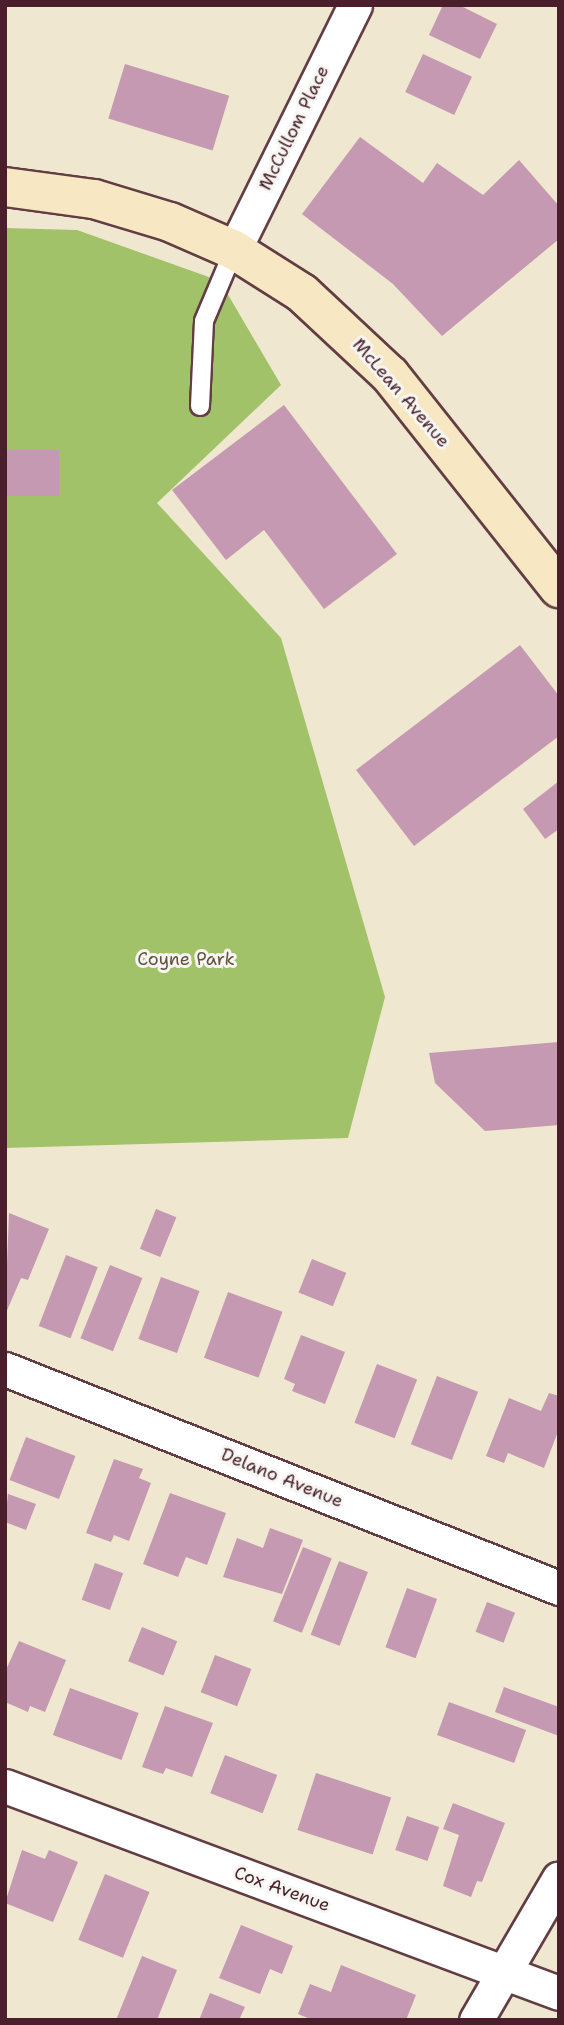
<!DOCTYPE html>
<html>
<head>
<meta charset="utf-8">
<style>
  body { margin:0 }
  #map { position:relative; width:564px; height:2025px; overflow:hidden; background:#efe7cf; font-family:"Shantell Sans",sans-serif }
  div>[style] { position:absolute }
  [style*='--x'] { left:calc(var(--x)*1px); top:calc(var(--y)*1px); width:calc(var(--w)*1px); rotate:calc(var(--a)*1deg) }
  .green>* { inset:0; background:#a2c26a }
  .building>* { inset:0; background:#c499b1; transform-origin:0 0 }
  .roads { filter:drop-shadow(2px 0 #633d44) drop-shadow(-2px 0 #633d44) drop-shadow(0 2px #633d44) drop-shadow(0 -2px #633d44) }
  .lane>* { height:18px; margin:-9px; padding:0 9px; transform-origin:9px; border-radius:9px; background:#fff }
  .street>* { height:33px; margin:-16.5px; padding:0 16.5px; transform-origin:16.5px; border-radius:16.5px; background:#fff }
  .secondary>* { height:38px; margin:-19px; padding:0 19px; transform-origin:19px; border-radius:19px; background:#f7e8c3 }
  span { translate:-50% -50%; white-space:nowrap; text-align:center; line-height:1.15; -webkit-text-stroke:6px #f6f6f2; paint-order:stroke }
  .street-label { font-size:18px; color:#4a1f2b }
  .park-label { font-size:18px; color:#64503e }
  .frame { position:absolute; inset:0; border:7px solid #4a1f2b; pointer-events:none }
</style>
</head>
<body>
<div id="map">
  <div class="green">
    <i style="clip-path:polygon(5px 228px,77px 230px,220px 281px,281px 385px,157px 503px,281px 638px,385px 997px,348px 1138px,5px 1148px)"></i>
  </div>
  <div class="building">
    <i style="clip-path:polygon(443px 5px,459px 5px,497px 24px,480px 59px,429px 35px)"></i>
    <i style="left:423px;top:54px;width:54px;height:42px;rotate:25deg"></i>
    <i style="left:125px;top:64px;width:109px;height:57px;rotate:17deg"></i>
    <i style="clip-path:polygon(360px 137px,423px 183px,437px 163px,483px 195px,519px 160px,559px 206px,559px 239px,442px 336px,393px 284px,302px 214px)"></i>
    <i style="clip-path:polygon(284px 405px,397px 554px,324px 609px,264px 530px,226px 560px,172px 490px)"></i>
    <i style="left:5px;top:450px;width:54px;height:46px"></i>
    <i style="clip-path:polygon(520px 645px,559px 696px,559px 736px,414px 846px,356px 770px)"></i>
    <i style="clip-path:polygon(559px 781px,559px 829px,545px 839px,523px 809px)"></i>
    <i style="clip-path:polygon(559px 1042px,559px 1125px,485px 1131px,435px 1083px,429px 1053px)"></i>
    <i style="left:156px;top:1209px;width:22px;height:43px;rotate:22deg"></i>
    <i style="clip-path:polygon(9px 1213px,49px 1229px,28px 1280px,21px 1278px,5px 1315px)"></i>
    <i style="left:66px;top:1255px;width:34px;height:76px;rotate:21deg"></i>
    <i style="left:312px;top:1259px;width:37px;height:36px;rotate:22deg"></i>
    <i style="left:110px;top:1265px;width:35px;height:79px;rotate:22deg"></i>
    <i style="left:161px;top:1277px;width:41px;height:66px;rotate:20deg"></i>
    <i style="left:228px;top:1292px;width:58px;height:70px;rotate:20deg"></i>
    <i style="clip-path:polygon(301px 1335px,345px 1352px,325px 1404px,292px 1391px,295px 1384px,284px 1379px)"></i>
    <i style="left:377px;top:1364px;width:43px;height:63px;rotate:21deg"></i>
    <i style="left:437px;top:1376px;width:44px;height:73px;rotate:21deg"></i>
    <i style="clip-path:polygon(549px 1393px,559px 1396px,559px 1429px,544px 1468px,508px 1453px,504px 1463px,486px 1456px,509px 1398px,541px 1411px)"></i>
    <i style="left:26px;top:1437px;width:53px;height:46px;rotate:21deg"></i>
    <i style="clip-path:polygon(114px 1459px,143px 1469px,139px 1478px,151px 1483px,129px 1541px,114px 1535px,111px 1542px,86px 1533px)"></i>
    <i style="clip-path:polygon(170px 1493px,226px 1513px,207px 1565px,186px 1557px,178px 1577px,143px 1564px)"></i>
    <i style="clip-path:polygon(8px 1494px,36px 1504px,26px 1530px,5px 1522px)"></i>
    <i style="clip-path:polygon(270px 1528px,303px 1540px,282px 1594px,223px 1577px,237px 1538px,263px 1548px)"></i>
    <i style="left:303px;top:1547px;width:31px;height:80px;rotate:22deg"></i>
    <i style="left:339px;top:1561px;width:31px;height:79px;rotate:21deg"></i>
    <i style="left:95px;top:1563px;width:30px;height:39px;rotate:20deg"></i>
    <i style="left:407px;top:1588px;width:32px;height:63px;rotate:20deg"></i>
    <i style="left:487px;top:1602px;width:30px;height:32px;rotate:21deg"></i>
    <i style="left:142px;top:1627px;width:38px;height:37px;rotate:22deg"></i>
    <i style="clip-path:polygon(19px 1641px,66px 1660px,45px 1712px,30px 1706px,28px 1712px,5px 1702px,5px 1672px)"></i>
    <i style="left:215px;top:1655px;width:39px;height:40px;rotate:21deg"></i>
    <i style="clip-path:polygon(504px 1687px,559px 1707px,559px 1736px,495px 1712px)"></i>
    <i style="left:70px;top:1688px;width:73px;height:50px;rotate:20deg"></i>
    <i style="left:449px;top:1702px;width:82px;height:35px;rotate:20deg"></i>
    <i style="clip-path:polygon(165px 1706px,213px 1723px,192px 1777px,166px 1768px,163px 1774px,142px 1767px)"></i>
    <i style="left:225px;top:1755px;width:56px;height:41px;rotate:21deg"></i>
    <i style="left:316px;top:1773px;width:79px;height:60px;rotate:18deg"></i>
    <i style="clip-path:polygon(453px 1803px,505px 1823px,482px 1882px,477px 1881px,471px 1897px,443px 1886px,459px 1835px,443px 1829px)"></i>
    <i style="left:407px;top:1816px;width:34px;height:36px;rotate:19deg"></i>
    <i style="clip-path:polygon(22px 1850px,45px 1859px,49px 1850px,78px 1862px,53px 1922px,5px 1903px)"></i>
    <i style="left:105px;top:1874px;width:48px;height:71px;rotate:22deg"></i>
    <i style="clip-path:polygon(241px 1925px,293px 1946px,282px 1974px,270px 1969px,260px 1994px,219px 1978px)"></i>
    <i style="clip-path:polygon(142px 1956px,177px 1970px,157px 2020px,116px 2020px)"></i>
    <i style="clip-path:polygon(341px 1965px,416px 1995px,406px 2020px,313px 2020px,298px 2014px,310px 1984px,331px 1992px)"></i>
    <i style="clip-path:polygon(210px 1993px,245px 2007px,239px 2020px,199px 2020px)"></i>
  </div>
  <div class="roads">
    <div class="lane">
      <i style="--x:200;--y:406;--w:85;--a:-87.3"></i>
      <i style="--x:204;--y:321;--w:77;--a:-67.1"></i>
    </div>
    <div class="street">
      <i style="--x:234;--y:250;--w:273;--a:-63.7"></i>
      <i style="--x:5;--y:1369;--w:596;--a:21.57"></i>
      <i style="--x:5;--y:1786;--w:591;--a:20.49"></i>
      <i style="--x:476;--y:2020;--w:164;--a:-59.7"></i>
    </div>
    <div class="secondary">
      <i style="--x:5;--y:187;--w:90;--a:7.7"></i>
      <i style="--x:94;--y:199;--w:79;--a:16.8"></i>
      <i style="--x:170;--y:222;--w:70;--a:23.6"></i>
      <i style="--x:234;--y:250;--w:80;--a:32.3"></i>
      <i style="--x:302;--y:293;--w:120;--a:43"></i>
      <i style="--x:390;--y:375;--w:272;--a:51.6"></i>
    </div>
  </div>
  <div class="street-label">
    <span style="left:294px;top:128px;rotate:-64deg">McCullom Place</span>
    <span style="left:401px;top:393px;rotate:49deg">McLean Avenue</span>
    <span style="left:282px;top:1478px;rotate:22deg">Delano Avenue</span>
    <span style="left:282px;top:1889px;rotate:20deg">Cox Avenue</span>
  </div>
  <div class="park-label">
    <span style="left:186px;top:959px">Coyne Park</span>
  </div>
  <div class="frame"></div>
</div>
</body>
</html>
